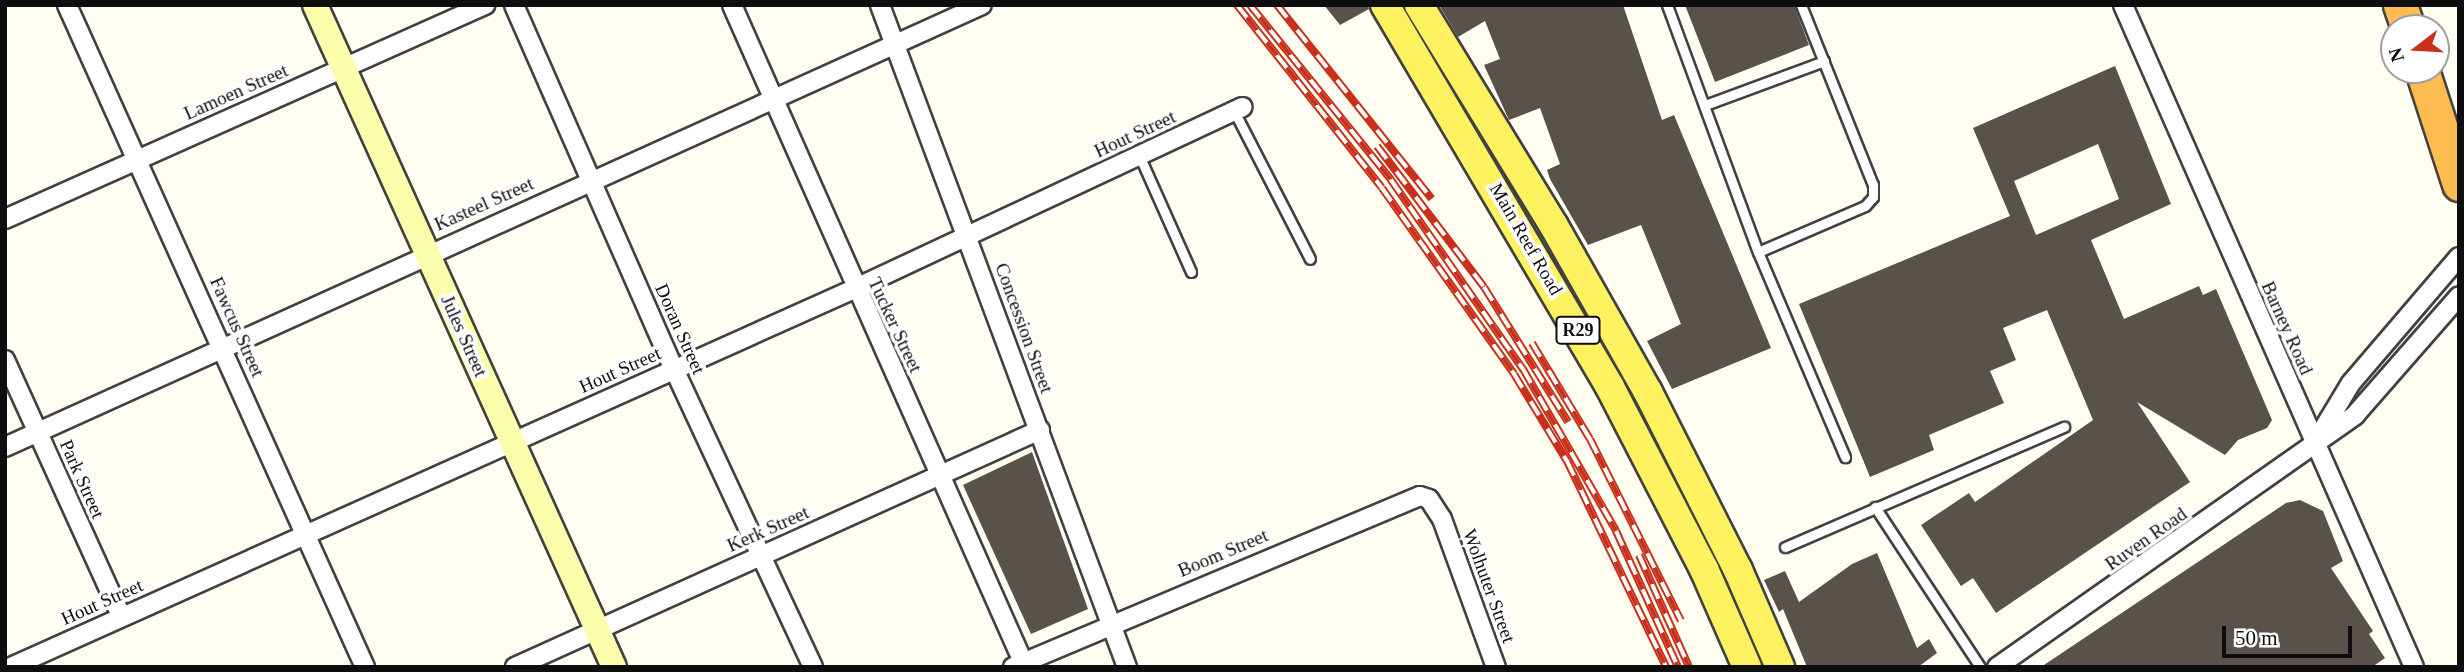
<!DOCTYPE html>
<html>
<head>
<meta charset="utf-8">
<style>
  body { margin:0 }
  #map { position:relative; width:2464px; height:672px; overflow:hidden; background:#fffef0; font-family:Georgia,serif }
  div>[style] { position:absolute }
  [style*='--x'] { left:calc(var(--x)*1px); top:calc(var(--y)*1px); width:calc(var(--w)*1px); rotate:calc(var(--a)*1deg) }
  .building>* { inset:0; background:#58524a }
  .roads { filter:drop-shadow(2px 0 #414141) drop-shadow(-2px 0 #414141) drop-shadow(0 2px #414141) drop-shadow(0 -2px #414141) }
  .service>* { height:9px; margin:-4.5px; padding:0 4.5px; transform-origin:4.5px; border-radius:4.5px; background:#fff }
  .minor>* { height:18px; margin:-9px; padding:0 9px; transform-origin:9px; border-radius:9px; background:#fff }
  .secondary>* { height:24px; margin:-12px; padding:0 12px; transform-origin:12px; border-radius:12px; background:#fbffab }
  .primary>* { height:28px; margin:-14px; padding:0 14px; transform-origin:14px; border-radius:14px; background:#fff260 }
  .motorway>* { height:33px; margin:-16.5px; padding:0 16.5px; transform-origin:16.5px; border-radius:16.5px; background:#febb4f }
  .rail>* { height:8px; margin-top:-4px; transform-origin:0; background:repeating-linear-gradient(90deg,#fff 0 16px,#c9301c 0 32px); box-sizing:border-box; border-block:2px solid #c9301c }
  span { translate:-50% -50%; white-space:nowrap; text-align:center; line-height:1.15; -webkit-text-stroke:7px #fff; paint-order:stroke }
  .shield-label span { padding:2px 5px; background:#fff; border:2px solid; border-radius:5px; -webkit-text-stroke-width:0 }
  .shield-label { font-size:18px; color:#0e0e0e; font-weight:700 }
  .street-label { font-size:19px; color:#0e0e0e }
  .frame { position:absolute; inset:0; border:7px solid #0e0e0e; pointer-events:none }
  .north { position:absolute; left:2380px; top:14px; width:70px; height:70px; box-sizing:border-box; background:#fff; border:2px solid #9f9f9f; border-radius:50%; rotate:253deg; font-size:19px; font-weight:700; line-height:28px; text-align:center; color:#0e0e0e }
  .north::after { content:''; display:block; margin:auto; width:24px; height:32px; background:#c9301c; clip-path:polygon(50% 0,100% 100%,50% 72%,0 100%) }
  .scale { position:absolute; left:2222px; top:626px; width:130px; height:32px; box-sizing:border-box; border:4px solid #0e0e0e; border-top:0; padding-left:9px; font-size:21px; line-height:24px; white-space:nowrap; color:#0e0e0e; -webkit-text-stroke:5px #fff; paint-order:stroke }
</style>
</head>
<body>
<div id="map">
  <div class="building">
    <i style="clip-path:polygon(1324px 5px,1368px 5px,1369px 9px,1340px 25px)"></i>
    <i style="clip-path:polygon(1439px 5px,1623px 5px,1662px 120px,1674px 115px,1771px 348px,1672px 389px,1647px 341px,1681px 324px,1641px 225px,1588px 245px,1550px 179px,1547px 170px,1560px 164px,1540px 108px,1509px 120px,1484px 65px,1500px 59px,1485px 21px,1458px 37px)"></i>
    <i style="clip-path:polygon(1685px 5px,1794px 5px,1809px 45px,1715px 82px)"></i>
    <i style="clip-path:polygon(evenodd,2115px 66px,2171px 204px,2091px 240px,2124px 319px,2199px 286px,2203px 295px,2216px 289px,2272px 420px,2267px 428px,2238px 440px,2225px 455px,2137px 402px,2190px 482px,1996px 613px,1973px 578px,1961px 586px,1921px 525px,1969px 493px,1975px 502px,2093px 420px,2047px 310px,2003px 328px,2016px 360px,1990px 371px,2004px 403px,1929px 435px,1934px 450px,1870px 477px,1799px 304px,2010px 216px,1973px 128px,2115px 66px,2098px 144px,2119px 199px,2036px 235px,2014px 181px,2098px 144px)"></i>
    <i style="clip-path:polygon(1032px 452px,1088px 609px,1031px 634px,963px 485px)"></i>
    <i style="clip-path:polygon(2300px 500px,2323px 511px,2343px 561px,2331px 568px,2373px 631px,2369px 634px,2385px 658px,2372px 667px,2041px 667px,2286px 503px)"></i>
    <i style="clip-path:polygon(1877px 553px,1917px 648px,1929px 639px,1937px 653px,1918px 667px,1807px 667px,1783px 609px,1779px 612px,1764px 580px,1785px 571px,1799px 602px,1852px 564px)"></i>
  </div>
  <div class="roads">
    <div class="service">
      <i style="--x:1667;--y:5;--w:263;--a:69.8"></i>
      <i style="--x:1758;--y:252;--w:223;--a:67"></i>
      <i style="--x:1705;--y:105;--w:127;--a:-20.3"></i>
      <i style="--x:1234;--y:111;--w:166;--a:62.8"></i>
      <i style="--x:1139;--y:155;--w:128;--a:66"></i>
      <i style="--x:1758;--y:252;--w:116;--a:-23.3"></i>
      <i style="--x:1865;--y:206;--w:12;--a:-48"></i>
      <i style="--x:1873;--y:197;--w:12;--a:-90"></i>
      <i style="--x:1873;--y:185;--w:194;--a:-111.8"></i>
      <i style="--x:1875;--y:507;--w:191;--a:56.7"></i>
      <i style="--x:1785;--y:547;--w:304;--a:-23.3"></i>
    </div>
    <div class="minor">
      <i style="--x:67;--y:5;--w:726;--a:65.77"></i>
      <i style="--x:514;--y:5;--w:398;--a:66.3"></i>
      <i style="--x:674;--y:369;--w:329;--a:65"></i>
      <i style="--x:732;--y:5;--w:719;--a:66.11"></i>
      <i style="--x:880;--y:5;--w:707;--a:69.54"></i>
      <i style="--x:2123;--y:5;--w:723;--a:66.27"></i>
      <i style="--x:5;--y:219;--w:526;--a:-24.03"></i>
      <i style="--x:5;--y:360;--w:281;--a:65.6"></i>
      <i style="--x:2319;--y:436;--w:62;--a:-58.9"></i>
      <i style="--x:2351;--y:383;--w:166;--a:-49.4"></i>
      <i style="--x:5;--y:447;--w:1072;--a:-24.34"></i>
      <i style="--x:11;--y:667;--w:924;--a:-24.15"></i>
      <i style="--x:854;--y:289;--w:429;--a:-25.1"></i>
      <i style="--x:515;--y:667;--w:576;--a:-24.3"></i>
      <i style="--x:1013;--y:667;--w:441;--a:-22.8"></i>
      <i style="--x:1420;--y:496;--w:9;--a:18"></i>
      <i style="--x:1429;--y:499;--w:24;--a:57"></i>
      <i style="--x:1442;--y:519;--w:158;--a:70"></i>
      <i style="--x:1997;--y:667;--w:438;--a:-35.1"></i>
      <i style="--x:2355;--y:415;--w:158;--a:-48.8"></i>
    </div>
    <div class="secondary">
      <i style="--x:315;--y:5;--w:726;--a:65.69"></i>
    </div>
    <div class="primary">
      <i style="--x:1385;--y:5;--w:443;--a:59.5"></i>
      <i style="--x:1610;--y:387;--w:205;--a:62.7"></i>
      <i style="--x:1704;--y:569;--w:107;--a:66.3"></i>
      <i style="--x:1419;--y:5;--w:259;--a:58.6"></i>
      <i style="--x:1554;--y:226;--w:191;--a:60.5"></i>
      <i style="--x:1648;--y:392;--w:199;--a:63.2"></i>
      <i style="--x:1738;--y:570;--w:106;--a:66.6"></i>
    </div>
    <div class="motorway">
      <i style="--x:2400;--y:5;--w:24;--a:71"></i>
      <i style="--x:2422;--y:70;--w:120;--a:72"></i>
    </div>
  </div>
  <div class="rail">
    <i style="--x:1237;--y:5;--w:233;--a:51.6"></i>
    <i style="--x:1382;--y:188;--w:228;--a:54.6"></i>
    <i style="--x:1514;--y:374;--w:102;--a:58.7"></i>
    <i style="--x:1567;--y:461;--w:229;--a:64.3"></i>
    <i style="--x:1250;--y:5;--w:225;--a:51.1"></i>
    <i style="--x:1391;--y:180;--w:231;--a:55.1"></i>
    <i style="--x:1523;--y:369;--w:187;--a:60.1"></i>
    <i style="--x:1616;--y:531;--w:149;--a:65.5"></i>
    <i style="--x:1277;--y:5;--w:248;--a:51.4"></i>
    <i style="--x:1377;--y:146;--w:177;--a:52.8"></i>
    <i style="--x:1484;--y:287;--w:159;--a:58.1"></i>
    <i style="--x:1532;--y:343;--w:112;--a:58.9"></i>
    <i style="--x:1590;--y:439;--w:203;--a:63.4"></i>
    <i style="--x:1639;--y:555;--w:123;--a:65.9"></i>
  </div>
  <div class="shield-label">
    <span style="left:1578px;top:330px">R29</span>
  </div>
  <div class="street-label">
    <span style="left:236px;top:92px;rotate:-24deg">Lamoen Street</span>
    <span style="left:1135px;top:134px;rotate:-25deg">Hout Street</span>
    <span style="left:484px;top:204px;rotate:-24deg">Kasteel Street</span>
    <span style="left:1526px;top:239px;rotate:60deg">Main Reef Road</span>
    <span style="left:895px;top:325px;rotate:65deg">Tucker Street</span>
    <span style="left:237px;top:327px;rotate:66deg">Fawcus Street</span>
    <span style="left:1024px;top:328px;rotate:70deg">Concession Street</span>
    <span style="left:2287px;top:328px;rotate:66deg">Barney Road</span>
    <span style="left:680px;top:329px;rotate:66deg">Doran Street</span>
    <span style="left:464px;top:336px;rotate:66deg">Jules Street</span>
    <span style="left:620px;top:370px;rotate:-24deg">Hout Street</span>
    <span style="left:82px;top:479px;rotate:66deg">Park Street</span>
    <span style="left:768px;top:529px;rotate:-24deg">Kerk Street</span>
    <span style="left:2146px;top:539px;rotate:-35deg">Ruven Road</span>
    <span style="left:1223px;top:553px;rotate:-23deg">Boom Street</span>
    <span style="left:1489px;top:586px;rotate:70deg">Wolhuter Street</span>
    <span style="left:102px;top:602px;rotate:-24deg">Hout Street</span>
  </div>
  <div class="frame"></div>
  <div class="north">N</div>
  <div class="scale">50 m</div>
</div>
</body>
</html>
